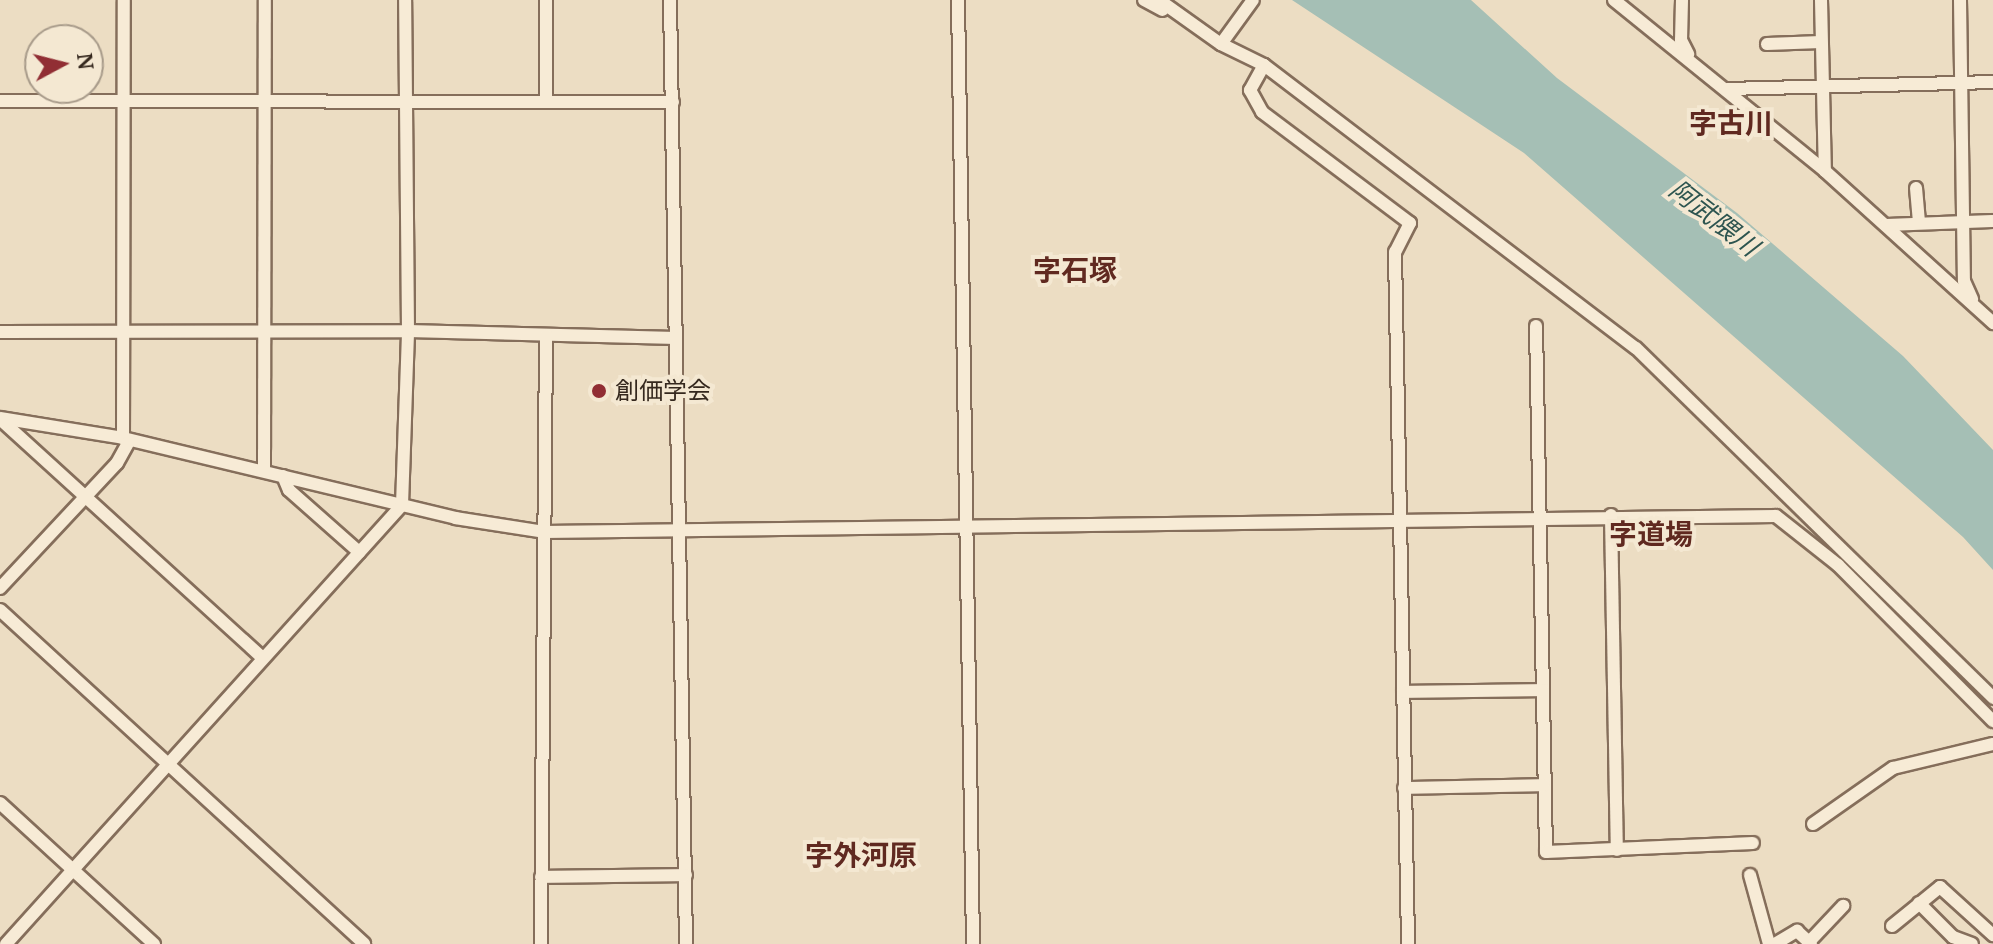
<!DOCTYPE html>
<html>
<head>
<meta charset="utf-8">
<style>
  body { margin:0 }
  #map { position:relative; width:1993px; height:944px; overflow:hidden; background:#ecddc3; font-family:"PT Serif","Noto Sans JP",serif }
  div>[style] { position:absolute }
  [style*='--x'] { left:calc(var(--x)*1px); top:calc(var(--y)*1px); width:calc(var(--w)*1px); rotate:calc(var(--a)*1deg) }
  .water>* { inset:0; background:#a5bfb5 }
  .roads { filter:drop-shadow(2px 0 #856e5b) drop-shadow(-2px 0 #856e5b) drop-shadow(0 2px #856e5b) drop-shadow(0 -2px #856e5b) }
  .minor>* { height:12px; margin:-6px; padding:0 6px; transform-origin:6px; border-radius:6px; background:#f7ebd6 }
  .dots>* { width:22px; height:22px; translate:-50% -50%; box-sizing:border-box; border:4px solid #f4e8d2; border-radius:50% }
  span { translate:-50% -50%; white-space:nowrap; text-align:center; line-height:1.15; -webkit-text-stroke:8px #f4e8d2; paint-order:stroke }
  .poi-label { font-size:24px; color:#35281e }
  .left { translate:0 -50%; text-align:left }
  .water-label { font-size:26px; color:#2e5550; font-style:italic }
  .quarter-label { font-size:28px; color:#602920; font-weight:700 }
  .north { position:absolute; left:24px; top:24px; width:80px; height:80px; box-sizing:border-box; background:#f4e8d2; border:2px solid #a89b8a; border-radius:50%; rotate:83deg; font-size:22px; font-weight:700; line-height:32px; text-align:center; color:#35281e }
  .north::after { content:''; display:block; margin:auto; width:28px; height:36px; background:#912e34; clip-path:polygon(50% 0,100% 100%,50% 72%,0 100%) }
</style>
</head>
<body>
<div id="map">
  <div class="water">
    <i style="clip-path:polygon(1292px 0,1471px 0,1557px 78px,1737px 213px,1903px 356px,1993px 450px,1993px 570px,1963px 537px,1524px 153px)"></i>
  </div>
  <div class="roads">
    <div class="minor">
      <i style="--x:546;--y:0;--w:101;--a:90"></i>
      <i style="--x:670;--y:0;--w:944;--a:89.03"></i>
      <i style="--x:958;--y:0;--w:944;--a:89.09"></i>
      <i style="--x:1144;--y:0;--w:21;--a:28"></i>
      <i style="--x:1159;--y:0;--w:76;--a:35.4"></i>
      <i style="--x:1221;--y:44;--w:48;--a:26"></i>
      <i style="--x:1264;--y:65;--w:467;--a:37.3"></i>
      <i style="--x:1636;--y:348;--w:500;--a:44.4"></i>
      <i style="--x:1614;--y:0;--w:272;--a:39"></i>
      <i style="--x:1825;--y:171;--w:227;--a:42.1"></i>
      <i style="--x:1682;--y:0;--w:40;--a:91.4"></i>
      <i style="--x:1681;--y:40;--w:16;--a:63"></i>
      <i style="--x:1821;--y:0;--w:171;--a:88.7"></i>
      <i style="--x:1960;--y:0;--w:281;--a:89.2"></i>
      <i style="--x:1964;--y:281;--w:20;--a:66"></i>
      <i style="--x:1221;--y:44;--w:54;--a:-54"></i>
      <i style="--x:1767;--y:44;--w:54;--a:-2.1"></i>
      <i style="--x:1264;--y:65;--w:29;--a:119"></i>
      <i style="--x:1250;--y:90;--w:25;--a:61"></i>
      <i style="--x:1262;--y:112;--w:185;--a:36.9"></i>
      <i style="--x:1410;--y:223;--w:33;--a:117"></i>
      <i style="--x:1395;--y:252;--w:692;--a:88.92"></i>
      <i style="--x:1727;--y:89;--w:266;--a:-1.5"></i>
      <i style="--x:0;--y:101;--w:673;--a:0.09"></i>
      <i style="--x:1916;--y:188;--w:33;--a:85"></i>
      <i style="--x:1886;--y:225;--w:107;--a:-2.1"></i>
      <i style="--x:1536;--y:326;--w:526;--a:88.91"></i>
      <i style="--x:1546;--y:852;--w:207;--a:-2.5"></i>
      <i style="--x:0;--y:332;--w:408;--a:-0.1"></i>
      <i style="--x:408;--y:331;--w:268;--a:1.5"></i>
      <i style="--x:0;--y:418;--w:125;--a:9.2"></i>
      <i style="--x:123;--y:438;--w:342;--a:13.5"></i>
      <i style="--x:455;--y:518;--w:90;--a:8.9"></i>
      <i style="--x:544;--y:532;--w:1232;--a:-0.74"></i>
      <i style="--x:1776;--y:516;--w:79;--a:38.3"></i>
      <i style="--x:1838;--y:565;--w:220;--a:45.2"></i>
      <i style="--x:0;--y:419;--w:354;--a:42.3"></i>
      <i style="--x:123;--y:438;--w:438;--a:-89.9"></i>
      <i style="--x:264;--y:471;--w:471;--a:-89.9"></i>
      <i style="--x:283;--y:476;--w:15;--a:67"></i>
      <i style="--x:289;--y:490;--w:94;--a:41.5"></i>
      <i style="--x:1611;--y:515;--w:335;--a:89"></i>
      <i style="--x:0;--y:588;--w:171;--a:-46.9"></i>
      <i style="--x:117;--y:463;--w:26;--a:-61"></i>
      <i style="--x:0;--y:610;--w:494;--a:42.5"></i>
      <i style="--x:1403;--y:692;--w:140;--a:-0.8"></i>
      <i style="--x:1404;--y:788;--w:140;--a:-1.2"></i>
      <i style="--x:0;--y:803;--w:209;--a:42.5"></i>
      <i style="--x:1813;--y:824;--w:98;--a:-35"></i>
      <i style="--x:1893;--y:768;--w:103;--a:-13.5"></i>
      <i style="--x:1750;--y:875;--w:72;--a:74.6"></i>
      <i style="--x:541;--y:877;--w:145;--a:-0.8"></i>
      <i style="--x:1919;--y:903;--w:48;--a:45"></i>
      <i style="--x:1953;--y:937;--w:20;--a:20"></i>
      <i style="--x:1892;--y:926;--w:62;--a:-39.1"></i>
      <i style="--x:1940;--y:887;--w:72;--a:42.2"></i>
      <i style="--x:1809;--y:942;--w:50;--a:-46.6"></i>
      <i style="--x:6;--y:944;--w:591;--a:-47.95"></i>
      <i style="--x:402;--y:505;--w:174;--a:-88"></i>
      <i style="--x:408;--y:331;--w:331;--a:-90.5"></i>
      <i style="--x:541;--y:944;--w:609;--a:-89.53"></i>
      <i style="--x:1775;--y:944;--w:26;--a:-31"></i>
      <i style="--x:1797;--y:931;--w:19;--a:43"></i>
    </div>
  </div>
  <div class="dots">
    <i style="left:599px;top:391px;background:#912e34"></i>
  </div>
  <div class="poi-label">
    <span class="left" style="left:615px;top:391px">創価学会</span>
  </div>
  <div class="water-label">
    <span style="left:1714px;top:218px;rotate:38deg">阿武隈川</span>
  </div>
  <div class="quarter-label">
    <span style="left:1731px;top:123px">字古川</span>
    <span style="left:1075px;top:270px">字石塚</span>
    <span style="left:1651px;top:534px">字道場</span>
    <span style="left:861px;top:855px">字外河原</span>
  </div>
  <div class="north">N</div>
</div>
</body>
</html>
